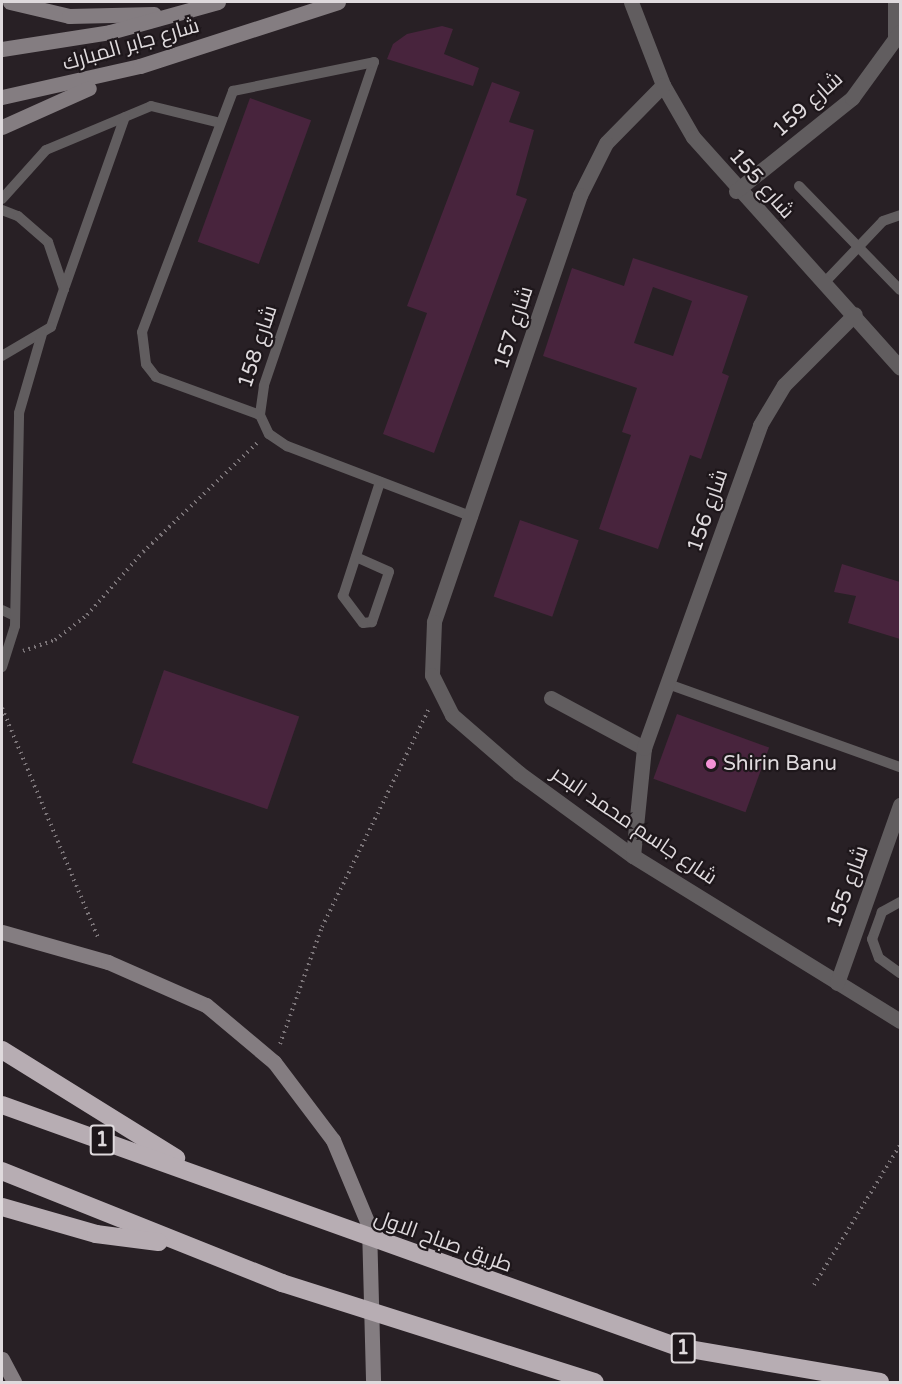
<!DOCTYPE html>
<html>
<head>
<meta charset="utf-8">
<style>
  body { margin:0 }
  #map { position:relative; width:902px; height:1384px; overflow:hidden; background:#282025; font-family:"Varela Round",Cairo,sans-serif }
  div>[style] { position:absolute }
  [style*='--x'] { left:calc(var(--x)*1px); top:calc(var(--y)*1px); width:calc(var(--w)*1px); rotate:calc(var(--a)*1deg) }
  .building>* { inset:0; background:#48243d; transform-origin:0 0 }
  .path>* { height:4px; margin-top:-2px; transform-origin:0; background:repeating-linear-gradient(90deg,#7b7478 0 1.5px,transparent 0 6px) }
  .lane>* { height:10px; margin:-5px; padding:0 5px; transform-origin:5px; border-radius:5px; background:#615d5f }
  .street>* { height:15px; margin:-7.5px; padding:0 7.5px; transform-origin:7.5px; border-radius:7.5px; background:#615d5f }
  .secondary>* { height:15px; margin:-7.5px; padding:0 7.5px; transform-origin:7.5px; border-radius:7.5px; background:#847d81 }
  .highway>* { height:18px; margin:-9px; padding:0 9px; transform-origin:9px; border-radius:9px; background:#b7adb3 }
  .dots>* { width:16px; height:16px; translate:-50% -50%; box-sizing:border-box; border:3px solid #1e171b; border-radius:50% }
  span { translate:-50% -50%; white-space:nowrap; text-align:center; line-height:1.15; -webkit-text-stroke:4.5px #1e171b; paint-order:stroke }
  .shield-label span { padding:2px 4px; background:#1e171b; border:2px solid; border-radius:4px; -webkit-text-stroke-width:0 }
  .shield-label { font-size:20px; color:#dfdadd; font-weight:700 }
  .street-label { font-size:21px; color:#dfdadd }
  .poi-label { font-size:21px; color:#dfdadd }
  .left { translate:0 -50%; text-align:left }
  .frame { position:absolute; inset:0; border:3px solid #dfdadd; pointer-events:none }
</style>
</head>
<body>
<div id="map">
  <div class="building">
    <i style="clip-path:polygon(442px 26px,453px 29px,444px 54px,479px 68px,473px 86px,387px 59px,393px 44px,407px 34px)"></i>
    <i style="clip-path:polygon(492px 82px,520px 92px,509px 122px,534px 130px,516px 195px,527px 199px,434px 453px,383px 434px,427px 313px,407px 306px)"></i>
    <i style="left:250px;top:98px;width:65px;height:153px;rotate:20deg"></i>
    <i style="clip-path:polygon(evenodd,633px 258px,748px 296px,722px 373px,729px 376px,701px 459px,690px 455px,658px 549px,599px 529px,631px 435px,622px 432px,637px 388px,543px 356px,572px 268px,624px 286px,633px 258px,653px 287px,692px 301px,673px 356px,634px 343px,653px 287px)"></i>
    <i style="left:520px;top:520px;width:62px;height:81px;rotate:19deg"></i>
    <i style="clip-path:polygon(842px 564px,900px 582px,900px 639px,848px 623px,856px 596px,834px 592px)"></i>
    <i style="left:164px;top:670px;width:143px;height:98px;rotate:19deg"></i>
    <i style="left:677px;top:714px;width:98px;height:69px;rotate:20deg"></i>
  </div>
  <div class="path">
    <i style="--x:23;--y:651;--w:34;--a:-19"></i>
    <i style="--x:55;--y:640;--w:41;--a:-38"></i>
    <i style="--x:87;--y:615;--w:84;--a:-48.4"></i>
    <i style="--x:143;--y:552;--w:158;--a:-43.7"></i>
    <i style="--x:2;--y:708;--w:251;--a:67.3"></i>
    <i style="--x:280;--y:1044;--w:124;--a:-70.3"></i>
    <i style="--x:322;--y:927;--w:243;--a:-63.9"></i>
    <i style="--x:814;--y:1285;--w:164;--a:-58.4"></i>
  </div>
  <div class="lane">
    <i style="--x:374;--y:62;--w:342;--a:108.8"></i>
    <i style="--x:264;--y:386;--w:29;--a:98"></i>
    <i style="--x:260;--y:415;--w:21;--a:65"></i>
    <i style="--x:269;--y:434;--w:22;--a:34"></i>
    <i style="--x:287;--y:446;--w:199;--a:20.9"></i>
    <i style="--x:799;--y:186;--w:145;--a:45.8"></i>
    <i style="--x:2;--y:199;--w:66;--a:-48.1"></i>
    <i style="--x:46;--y:150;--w:114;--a:-22.7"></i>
    <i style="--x:151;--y:106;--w:71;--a:13.8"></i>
    <i style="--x:2;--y:210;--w:17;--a:21"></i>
    <i style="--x:18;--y:216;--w:40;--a:41"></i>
    <i style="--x:48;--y:242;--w:50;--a:71.2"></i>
    <i style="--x:64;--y:289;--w:40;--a:108.9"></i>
    <i style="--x:51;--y:327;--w:57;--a:149.4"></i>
    <i style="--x:825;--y:282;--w:84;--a:-46.4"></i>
    <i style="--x:883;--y:221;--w:18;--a:-19"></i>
    <i style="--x:65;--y:286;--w:179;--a:-70.5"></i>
    <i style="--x:260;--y:415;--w:111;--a:-159.9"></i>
    <i style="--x:156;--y:377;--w:16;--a:-128"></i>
    <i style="--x:146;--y:364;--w:32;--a:-97"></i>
    <i style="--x:142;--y:332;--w:258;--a:-69.3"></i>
    <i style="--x:233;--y:91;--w:144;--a:-11.6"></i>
    <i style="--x:356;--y:557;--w:36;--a:24"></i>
    <i style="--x:389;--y:572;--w:53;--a:108.8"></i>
    <i style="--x:372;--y:622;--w:9;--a:174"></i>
    <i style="--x:363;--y:623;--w:34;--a:-127"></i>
    <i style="--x:343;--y:596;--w:120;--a:-72"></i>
    <i style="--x:2;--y:610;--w:14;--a:25"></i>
    <i style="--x:2;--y:667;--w:43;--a:-72.4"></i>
    <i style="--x:15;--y:626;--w:213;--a:-88.9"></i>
    <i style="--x:19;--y:413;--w:82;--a:-73.8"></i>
    <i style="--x:668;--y:684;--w:246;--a:19.7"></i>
    <i style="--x:900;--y:902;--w:21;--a:151"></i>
    <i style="--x:882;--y:912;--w:29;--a:110"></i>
    <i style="--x:872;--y:939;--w:20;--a:70"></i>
    <i style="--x:879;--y:958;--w:26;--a:36"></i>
  </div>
  <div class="street">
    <i style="--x:631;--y:2;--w:89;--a:68.9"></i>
    <i style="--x:663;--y:85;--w:60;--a:60"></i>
    <i style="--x:693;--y:137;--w:310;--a:48.1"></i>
    <i style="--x:895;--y:2;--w:36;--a:90"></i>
    <i style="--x:663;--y:85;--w:81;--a:134.5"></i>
    <i style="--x:606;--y:143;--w:58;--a:116.6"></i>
    <i style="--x:580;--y:195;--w:451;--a:108.9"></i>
    <i style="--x:434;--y:622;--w:53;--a:92.2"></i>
    <i style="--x:432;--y:675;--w:45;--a:63.4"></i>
    <i style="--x:452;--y:715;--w:89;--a:40.9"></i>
    <i style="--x:519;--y:773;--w:141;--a:36.1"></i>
    <i style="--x:633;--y:856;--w:314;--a:31.7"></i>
    <i style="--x:736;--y:191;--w:149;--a:-38.7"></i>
    <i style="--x:852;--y:98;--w:82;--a:-54"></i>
    <i style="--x:551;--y:698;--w:106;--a:28.3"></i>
    <i style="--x:633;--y:856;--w:109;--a:-84.2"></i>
    <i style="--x:644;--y:748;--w:343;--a:-70.2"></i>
    <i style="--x:760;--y:425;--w:47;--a:-59"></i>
    <i style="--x:784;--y:385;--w:100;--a:-45"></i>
    <i style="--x:837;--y:983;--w:189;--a:-70.5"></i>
  </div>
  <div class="secondary">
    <i style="--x:10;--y:2;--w:61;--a:13.3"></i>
    <i style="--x:69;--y:16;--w:85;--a:-1.3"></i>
    <i style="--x:2;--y:49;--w:109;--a:-8.9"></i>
    <i style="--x:110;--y:32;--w:112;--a:-15.5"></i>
    <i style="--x:2;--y:97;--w:141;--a:-12.7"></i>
    <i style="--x:140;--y:66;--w:208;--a:-17.9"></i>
    <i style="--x:2;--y:127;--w:95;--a:-24.1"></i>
    <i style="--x:2;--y:932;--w:110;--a:15.8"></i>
    <i style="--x:108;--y:962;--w:107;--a:23.7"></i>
    <i style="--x:206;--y:1005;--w:89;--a:40"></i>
    <i style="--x:274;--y:1062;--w:98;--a:52.9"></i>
    <i style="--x:333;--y:1140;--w:93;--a:67.3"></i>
    <i style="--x:369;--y:1226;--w:156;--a:88.5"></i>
    <i style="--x:2;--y:1359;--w:26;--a:62"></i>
  </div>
  <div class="highway">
    <i style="--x:2;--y:1050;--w:205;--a:31.8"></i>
    <i style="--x:2;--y:1105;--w:718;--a:19.7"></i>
    <i style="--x:678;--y:1347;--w:205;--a:9.8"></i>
    <i style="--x:2;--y:1171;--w:302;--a:21.8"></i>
    <i style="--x:282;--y:1283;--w:328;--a:17.6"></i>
    <i style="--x:2;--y:1207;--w:98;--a:16"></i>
    <i style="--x:96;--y:1234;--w:63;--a:7.4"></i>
  </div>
  <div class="dots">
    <i style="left:711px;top:764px;background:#f391d5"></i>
  </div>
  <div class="shield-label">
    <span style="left:102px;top:1140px">1</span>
    <span style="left:683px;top:1348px">1</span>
  </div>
  <div class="street-label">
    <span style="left:131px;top:45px;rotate:-16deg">شارع جابر المبارك</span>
    <span style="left:808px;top:105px;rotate:-42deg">شارع 159</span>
    <span style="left:761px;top:184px;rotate:48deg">شارع 155</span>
    <span style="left:514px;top:328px;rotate:-72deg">شارع 157</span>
    <span style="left:258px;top:347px;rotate:-72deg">شارع 158</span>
    <span style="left:708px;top:511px;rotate:-71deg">شارع 156</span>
    <span style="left:634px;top:826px;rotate:34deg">شارع جاسم محمد البحر</span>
    <span style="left:848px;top:887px;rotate:-70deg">شارع 155</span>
    <span style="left:443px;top:1242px;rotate:20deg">طريق صباح الاول</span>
  </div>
  <div class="poi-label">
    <span class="left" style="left:723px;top:764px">Shirin Banu</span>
  </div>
  <div class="frame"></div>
</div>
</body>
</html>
